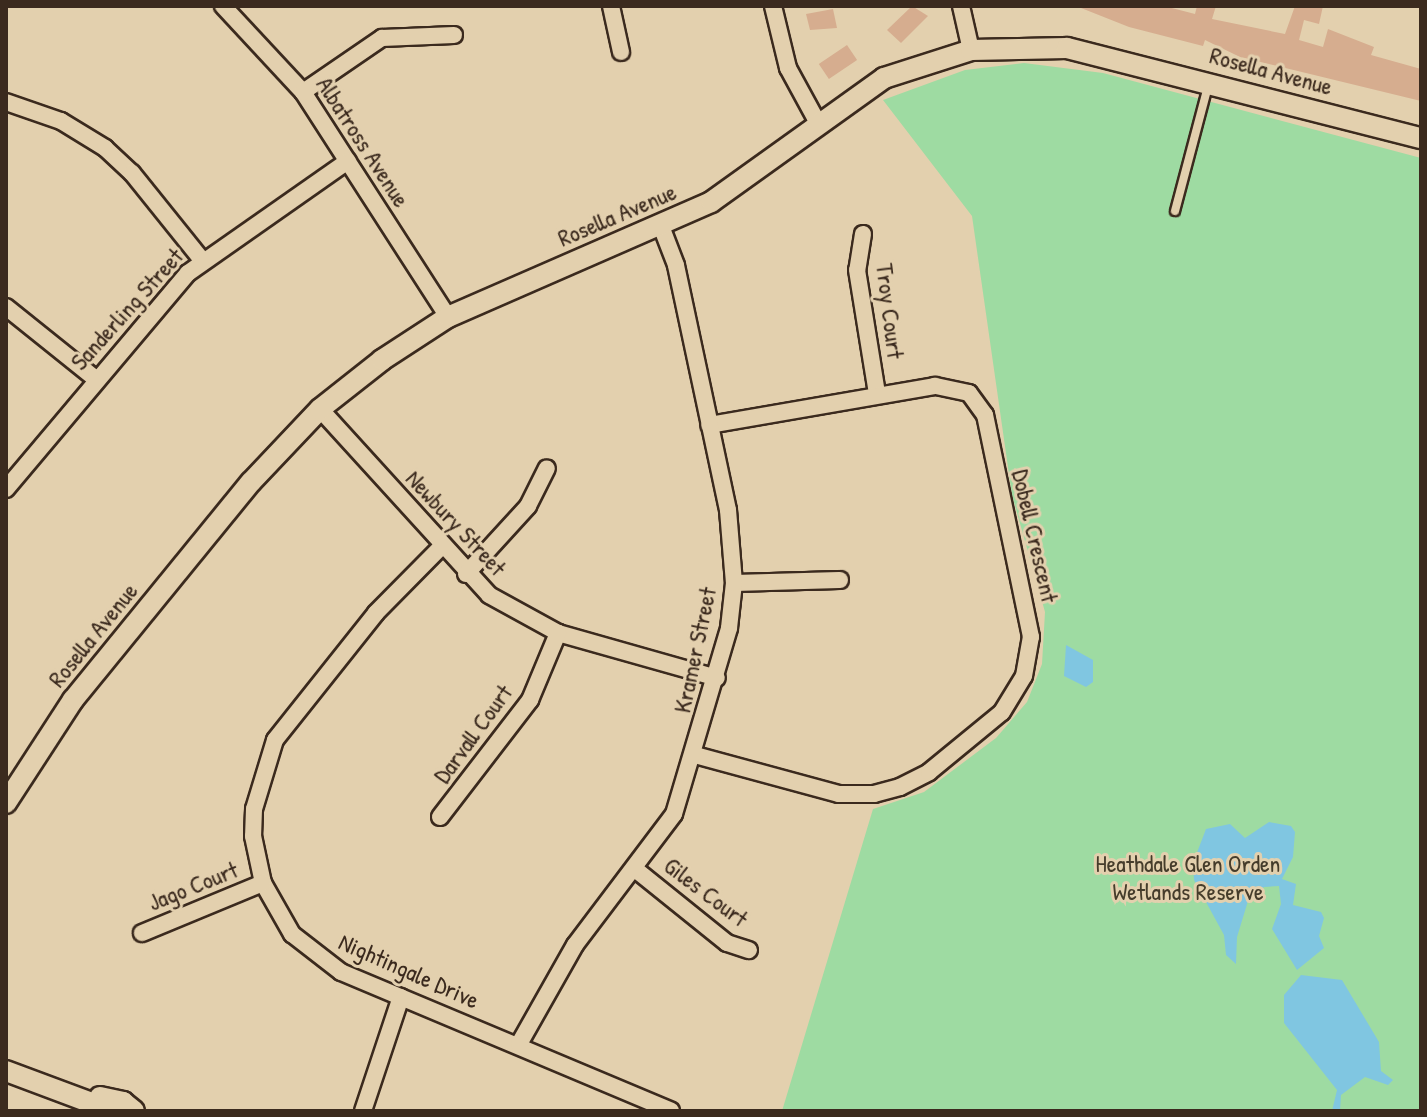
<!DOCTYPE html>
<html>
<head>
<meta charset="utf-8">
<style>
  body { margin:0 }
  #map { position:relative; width:1427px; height:1117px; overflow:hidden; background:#e3d0ae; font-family:"Patrick Hand",sans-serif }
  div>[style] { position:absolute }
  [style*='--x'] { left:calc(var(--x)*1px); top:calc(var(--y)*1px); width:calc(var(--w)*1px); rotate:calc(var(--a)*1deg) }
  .green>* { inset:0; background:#9edba2 }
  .water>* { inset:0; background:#80c6e1 }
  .building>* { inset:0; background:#d6ad8f; transform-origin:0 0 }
  .roads { filter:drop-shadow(2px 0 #3b2a1e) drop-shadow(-2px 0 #3b2a1e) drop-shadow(0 2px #3b2a1e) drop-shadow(0 -2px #3b2a1e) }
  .service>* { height:8px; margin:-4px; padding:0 4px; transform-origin:4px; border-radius:4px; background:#e3d0ae }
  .minor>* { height:16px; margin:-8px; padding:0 8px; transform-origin:8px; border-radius:8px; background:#e3d0ae }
  .tertiary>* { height:20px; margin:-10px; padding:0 10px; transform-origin:10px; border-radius:10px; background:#e3d0ae }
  span { translate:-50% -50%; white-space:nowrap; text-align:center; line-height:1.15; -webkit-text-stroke:6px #e3d0ae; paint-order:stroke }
  .street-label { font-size:24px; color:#3b2a1e }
  .park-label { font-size:24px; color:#453c2b }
  .frame { position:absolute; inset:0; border:8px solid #3b2a1e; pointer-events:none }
</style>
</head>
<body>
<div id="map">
  <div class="green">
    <i style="clip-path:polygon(1024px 63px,1103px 73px,1421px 158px,1421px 1111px,782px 1111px,873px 809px,924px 792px,996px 738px,1027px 702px,1042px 664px,1045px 612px,1012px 495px,972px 216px,883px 100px,965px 70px)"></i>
  </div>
  <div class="water">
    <i style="clip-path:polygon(1066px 645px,1093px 660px,1093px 682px,1086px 687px,1064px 676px)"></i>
    <i style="clip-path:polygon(1269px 822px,1291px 826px,1295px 832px,1293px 857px,1282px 879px,1296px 884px,1293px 905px,1321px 912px,1324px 918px,1319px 936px,1324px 948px,1297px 970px,1272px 929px,1281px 904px,1279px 886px,1264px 887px,1248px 901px,1237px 937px,1236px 964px,1226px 955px,1224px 935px,1194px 880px,1193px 863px,1206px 829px,1230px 824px,1245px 838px)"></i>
    <i style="clip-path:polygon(1301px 975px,1342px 980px,1379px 1042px,1381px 1071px,1393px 1080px,1388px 1085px,1365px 1077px,1341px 1095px,1340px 1111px,1332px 1111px,1337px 1090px,1284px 1023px,1284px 995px)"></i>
  </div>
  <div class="building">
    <i style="clip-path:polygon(912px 6px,928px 16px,901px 43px,887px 30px)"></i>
    <i style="clip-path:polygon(1076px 6px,1164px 6px,1195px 14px,1197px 6px,1216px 6px,1212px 19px,1285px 34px,1295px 6px,1323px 6px,1319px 24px,1304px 20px,1299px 40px,1323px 47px,1328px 29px,1374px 47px,1371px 55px,1421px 69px,1421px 101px,1240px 57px,1205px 40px,1203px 46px,1129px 27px)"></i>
    <i style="clip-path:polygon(833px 9px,837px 28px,810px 30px,806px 14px)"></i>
    <i style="left:847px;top:45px;width:18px;height:34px;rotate:56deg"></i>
  </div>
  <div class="roads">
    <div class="service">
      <i style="--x:1175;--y:211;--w:129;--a:-75.2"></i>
    </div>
    <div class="minor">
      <i style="--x:223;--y:6;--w:117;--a:47.1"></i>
      <i style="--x:303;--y:92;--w:268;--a:57.2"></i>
      <i style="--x:611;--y:6;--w:47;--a:77.7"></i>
      <i style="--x:773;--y:6;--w:64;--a:76.4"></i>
      <i style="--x:788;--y:68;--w:63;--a:61.4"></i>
      <i style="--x:961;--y:6;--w:45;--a:77.2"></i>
      <i style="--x:303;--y:92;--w:96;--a:-34.4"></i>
      <i style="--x:382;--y:38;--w:72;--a:-2.4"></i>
      <i style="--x:6;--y:102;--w:58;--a:19.1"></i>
      <i style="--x:61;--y:121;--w:52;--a:31.5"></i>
      <i style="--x:105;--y:148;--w:37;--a:43"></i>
      <i style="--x:132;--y:173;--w:112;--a:51.2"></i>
      <i style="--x:863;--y:234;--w:36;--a:99"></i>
      <i style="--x:857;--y:270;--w:126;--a:80.8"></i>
      <i style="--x:6;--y:307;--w:115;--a:38.7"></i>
      <i style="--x:320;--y:409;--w:251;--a:47.7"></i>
      <i style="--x:489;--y:595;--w:79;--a:28.8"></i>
      <i style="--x:558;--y:633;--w:165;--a:15.8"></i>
      <i style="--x:6;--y:489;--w:282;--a:-49.9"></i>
      <i style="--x:188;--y:273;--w:195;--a:-35"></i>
      <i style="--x:441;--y:547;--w:93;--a:134.6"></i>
      <i style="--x:376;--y:613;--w:162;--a:128.5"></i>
      <i style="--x:275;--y:740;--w:72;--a:106.9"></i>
      <i style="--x:254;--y:809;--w:27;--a:92"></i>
      <i style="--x:253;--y:836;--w:48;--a:78"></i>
      <i style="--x:263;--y:883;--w:59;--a:60.4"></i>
      <i style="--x:292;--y:934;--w:62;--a:37.8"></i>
      <i style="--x:341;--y:972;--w:358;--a:22.8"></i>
      <i style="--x:466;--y:574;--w:92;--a:-47.6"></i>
      <i style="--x:528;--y:506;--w:42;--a:-63.4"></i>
      <i style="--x:734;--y:583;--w:106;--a:-1.6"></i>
      <i style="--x:695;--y:755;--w:149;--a:15.2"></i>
      <i style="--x:839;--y:794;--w:35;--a:0"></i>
      <i style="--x:874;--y:794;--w:27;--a:-15"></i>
      <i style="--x:900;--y:787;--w:33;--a:-27"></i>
      <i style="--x:929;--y:772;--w:94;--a:-39.4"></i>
      <i style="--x:1002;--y:712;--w:42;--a:-58.6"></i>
      <i style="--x:1024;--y:676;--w:40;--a:-80"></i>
      <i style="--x:1031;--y:637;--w:227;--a:-101.7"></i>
      <i style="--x:985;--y:415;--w:27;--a:-126"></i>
      <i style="--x:969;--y:393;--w:35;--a:-168"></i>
      <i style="--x:935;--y:386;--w:229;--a:170.2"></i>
      <i style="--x:440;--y:817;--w:148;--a:-52.4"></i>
      <i style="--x:530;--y:700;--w:73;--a:-67.3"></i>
      <i style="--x:635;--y:869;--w:118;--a:38.8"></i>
      <i style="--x:727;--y:943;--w:23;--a:18"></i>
      <i style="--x:142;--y:933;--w:131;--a:-22.5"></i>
      <i style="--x:519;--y:1044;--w:114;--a:-60.5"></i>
      <i style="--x:575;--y:945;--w:164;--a:-52.9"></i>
      <i style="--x:674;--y:814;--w:194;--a:-73.5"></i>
      <i style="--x:729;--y:628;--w:45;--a:-83.7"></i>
      <i style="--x:734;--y:583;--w:73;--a:-94.7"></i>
      <i style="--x:728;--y:510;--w:250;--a:-102"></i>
      <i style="--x:676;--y:265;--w:42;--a:-111"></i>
      <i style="--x:363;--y:1111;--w:120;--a:-71.6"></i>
    </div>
    <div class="tertiary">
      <i style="--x:6;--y:803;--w:123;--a:-57"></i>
      <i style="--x:73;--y:700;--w:281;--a:-50.8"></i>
      <i style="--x:251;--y:482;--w:100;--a:-46.6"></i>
      <i style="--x:320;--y:409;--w:79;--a:-38.3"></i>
      <i style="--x:382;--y:360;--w:79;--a:-33.1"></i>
      <i style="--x:448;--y:317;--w:287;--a:-23.6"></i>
      <i style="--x:711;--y:202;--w:213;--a:-35.6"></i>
      <i style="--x:884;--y:78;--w:91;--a:-17.8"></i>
      <i style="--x:971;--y:50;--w:96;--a:-1.2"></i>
      <i style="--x:1067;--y:48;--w:365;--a:14.3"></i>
      <i style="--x:6;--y:1071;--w:114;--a:20.5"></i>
      <i style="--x:100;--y:1097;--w:24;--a:12"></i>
      <i style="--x:123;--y:1102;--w:14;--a:39"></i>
    </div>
  </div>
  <div class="street-label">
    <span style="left:1271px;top:71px;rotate:15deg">Rosella Avenue</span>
    <span style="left:363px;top:142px;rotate:57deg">Albatross Avenue</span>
    <span style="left:617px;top:215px;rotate:-23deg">Rosella Avenue</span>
    <span style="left:127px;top:309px;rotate:-48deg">Sanderling Street</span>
    <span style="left:890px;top:311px;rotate:83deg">Troy Court</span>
    <span style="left:456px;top:523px;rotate:47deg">Newbury Street</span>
    <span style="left:1035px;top:536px;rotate:77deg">Dobell Crescent</span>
    <span style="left:93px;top:635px;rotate:-51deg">Rosella Avenue</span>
    <span style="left:695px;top:650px;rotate:-78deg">Kramer Street</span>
    <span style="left:473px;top:734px;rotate:-54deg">Darvall Court</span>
    <span style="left:193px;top:886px;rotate:-22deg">Jago Court</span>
    <span style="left:706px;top:892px;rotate:37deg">Giles Court</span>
    <span style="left:409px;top:971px;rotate:24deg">Nightingale Drive</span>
  </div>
  <div class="park-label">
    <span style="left:1188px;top:878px">Heathdale Glen Orden<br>Wetlands Reserve</span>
  </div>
  <div class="frame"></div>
</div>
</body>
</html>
